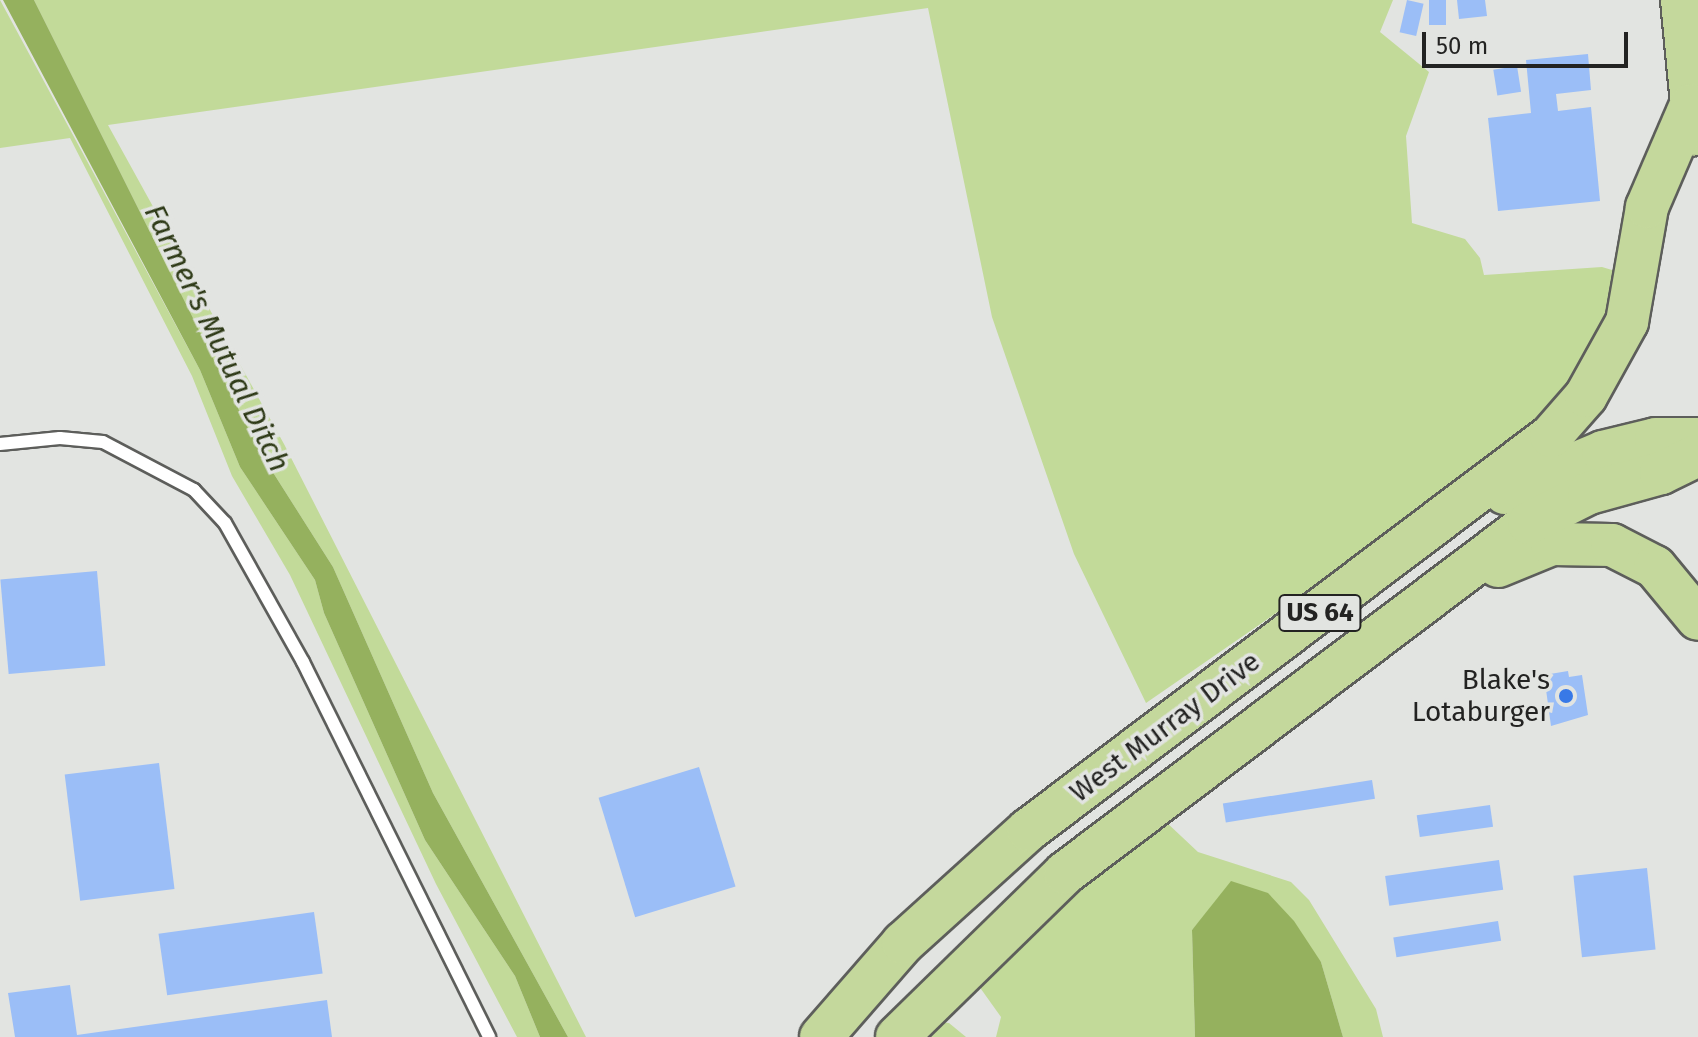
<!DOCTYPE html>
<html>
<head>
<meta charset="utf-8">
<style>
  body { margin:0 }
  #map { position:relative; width:1698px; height:1037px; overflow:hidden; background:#e2e4e1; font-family:"Fira Sans",sans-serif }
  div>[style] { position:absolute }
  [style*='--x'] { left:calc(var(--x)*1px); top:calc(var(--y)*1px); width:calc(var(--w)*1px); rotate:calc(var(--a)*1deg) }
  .green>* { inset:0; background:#c2da99 }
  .water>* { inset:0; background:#95b15e }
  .building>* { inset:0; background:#9bbef7; transform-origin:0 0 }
  .roads { filter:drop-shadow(2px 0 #5d5e5b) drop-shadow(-2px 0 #5d5e5b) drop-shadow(0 2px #5d5e5b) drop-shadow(0 -2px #5d5e5b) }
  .service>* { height:12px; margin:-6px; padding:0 6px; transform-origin:6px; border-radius:6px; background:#fff }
  .trunk>* { height:42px; margin:-21px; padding:0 21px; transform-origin:21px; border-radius:21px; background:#c4d89c }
  .dots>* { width:22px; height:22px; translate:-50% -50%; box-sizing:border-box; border:4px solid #e2e4e1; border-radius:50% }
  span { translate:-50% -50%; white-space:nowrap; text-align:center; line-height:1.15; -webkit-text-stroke:7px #e2e4e1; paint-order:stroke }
  .shield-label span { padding:2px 6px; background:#e2e4e1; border:2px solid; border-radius:6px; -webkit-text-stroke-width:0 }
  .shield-label { font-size:26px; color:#232322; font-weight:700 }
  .poi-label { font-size:28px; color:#232322 }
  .right { translate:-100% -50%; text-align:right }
  .street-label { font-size:28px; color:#232322 }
  .water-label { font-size:30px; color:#2e3a17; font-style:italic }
  .scale { position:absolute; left:1422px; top:32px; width:206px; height:36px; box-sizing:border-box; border:4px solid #232322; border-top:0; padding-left:10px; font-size:24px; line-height:28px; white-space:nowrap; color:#232322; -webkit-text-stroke:6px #e2e4e1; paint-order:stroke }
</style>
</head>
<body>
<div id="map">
  <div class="green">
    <i style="clip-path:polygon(0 0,200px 370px,240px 467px,315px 580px,324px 613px,425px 840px,515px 976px,540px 1037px,517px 1037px,436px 884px,290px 575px,232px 476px,192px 376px,70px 138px,0 148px)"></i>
    <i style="clip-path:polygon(34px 0,1393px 0,1380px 32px,1429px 72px,1406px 136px,1412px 223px,1465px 239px,1480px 258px,1484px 275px,1602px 267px,1622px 273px,1598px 343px,1547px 415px,1467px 480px,1459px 479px,1417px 507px,1411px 520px,1146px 703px,1074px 554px,992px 317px,928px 8px,108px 125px,284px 444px,586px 1037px,568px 1037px,433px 793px,333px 567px,260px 452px)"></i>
    <i style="clip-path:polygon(1165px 821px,1198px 852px,1291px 882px,1309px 900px,1376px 1009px,1383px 1037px,1343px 1037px,1321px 962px,1226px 891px,1192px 930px,1195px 1037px,996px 1037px,1001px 1017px,981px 989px,981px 980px,1052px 913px)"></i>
    <i style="clip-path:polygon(940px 1022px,949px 1023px,966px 1037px,926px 1037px)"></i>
  </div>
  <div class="water">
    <i style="clip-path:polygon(3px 0,34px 0,260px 452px,333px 567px,433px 793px,568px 1037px,540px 1037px,515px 976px,425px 840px,324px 613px,315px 580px,240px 467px,200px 370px)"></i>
    <i style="clip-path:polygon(1231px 881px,1268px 893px,1294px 921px,1321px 962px,1343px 1037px,1195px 1037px,1192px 930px)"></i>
  </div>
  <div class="building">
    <i style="left:1407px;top:0;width:17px;height:33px;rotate:13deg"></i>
    <i style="left:1429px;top:0;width:17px;height:25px"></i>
    <i style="clip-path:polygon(1457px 0,1485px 0,1487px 16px,1459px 19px)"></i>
    <i style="clip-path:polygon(1588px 54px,1591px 90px,1556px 94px,1558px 111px,1591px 107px,1600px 201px,1498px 211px,1488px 118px,1531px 113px,1526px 60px)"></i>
    <i style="left:1517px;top:66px;width:26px;height:24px;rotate:81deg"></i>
    <i style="left:97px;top:571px;width:95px;height:97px;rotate:85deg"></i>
    <i style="clip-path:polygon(1568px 671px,1569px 677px,1582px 675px,1588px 715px,1551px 726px,1544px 675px)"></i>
    <i style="left:159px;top:763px;width:127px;height:95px;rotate:83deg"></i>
    <i style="left:699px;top:767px;width:125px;height:105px;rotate:73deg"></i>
    <i style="left:1372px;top:780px;width:19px;height:151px;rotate:81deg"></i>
    <i style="left:1490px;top:805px;width:22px;height:74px;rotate:82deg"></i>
    <i style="left:1499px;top:860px;width:30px;height:115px;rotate:82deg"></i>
    <i style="left:1647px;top:868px;width:82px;height:74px;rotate:84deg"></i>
    <i style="left:314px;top:912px;width:62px;height:157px;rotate:82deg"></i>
    <i style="left:1498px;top:921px;width:20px;height:106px;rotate:81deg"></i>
    <i style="clip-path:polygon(70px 985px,77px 1035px,327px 1000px,332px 1037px,15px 1037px,8px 993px)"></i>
  </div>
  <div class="roads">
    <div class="service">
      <i style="--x:0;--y:444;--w:60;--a:-5.7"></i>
      <i style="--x:60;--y:438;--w:43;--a:5.3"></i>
      <i style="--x:103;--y:442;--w:103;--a:27.8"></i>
      <i style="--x:194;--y:490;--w:45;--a:46.8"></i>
      <i style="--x:225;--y:523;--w:159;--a:60.7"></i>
      <i style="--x:303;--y:662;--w:419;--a:63.6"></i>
    </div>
    <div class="trunk">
      <i style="--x:1682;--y:0;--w:135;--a:84.5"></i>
      <i style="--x:1505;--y:493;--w:106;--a:-22.7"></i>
      <i style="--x:1603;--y:452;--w:55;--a:-13.8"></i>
      <i style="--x:1656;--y:439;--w:42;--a:0"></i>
      <i style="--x:1498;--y:566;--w:58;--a:-22.2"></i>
      <i style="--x:1552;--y:544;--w:60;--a:1"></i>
      <i style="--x:1612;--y:545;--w:48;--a:27.1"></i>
      <i style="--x:1655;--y:567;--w:67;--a:50.4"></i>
      <i style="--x:821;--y:1037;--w:125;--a:-48.9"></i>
      <i style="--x:903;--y:943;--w:169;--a:-42.1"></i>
      <i style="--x:1028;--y:830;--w:655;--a:-36.99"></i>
      <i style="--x:1551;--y:436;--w:53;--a:-48.8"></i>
      <i style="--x:1586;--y:396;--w:85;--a:-61"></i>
      <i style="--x:1627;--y:322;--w:117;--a:-80.1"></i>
      <i style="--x:1647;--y:207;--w:111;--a:-66.7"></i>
      <i style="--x:897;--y:1037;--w:235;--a:-44.3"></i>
      <i style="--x:1065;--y:873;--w:581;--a:-37.03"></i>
      <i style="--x:1529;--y:523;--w:67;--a:-26.6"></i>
      <i style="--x:1589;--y:493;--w:75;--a:-15.5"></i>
      <i style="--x:1661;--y:473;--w:41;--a:-25.9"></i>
    </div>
  </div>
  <div class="dots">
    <i style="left:1566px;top:696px;background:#3879e7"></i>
  </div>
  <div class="shield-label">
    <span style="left:1320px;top:613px">US 64</span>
  </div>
  <div class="poi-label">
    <span class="right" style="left:1550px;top:696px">Blake's<br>Lotaburger</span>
  </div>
  <div class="street-label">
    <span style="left:1165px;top:727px;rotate:-37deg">West Murray Drive</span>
  </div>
  <div class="water-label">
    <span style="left:217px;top:338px;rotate:64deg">Farmer's Mutual Ditch</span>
  </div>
  <div class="scale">50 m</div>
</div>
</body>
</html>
